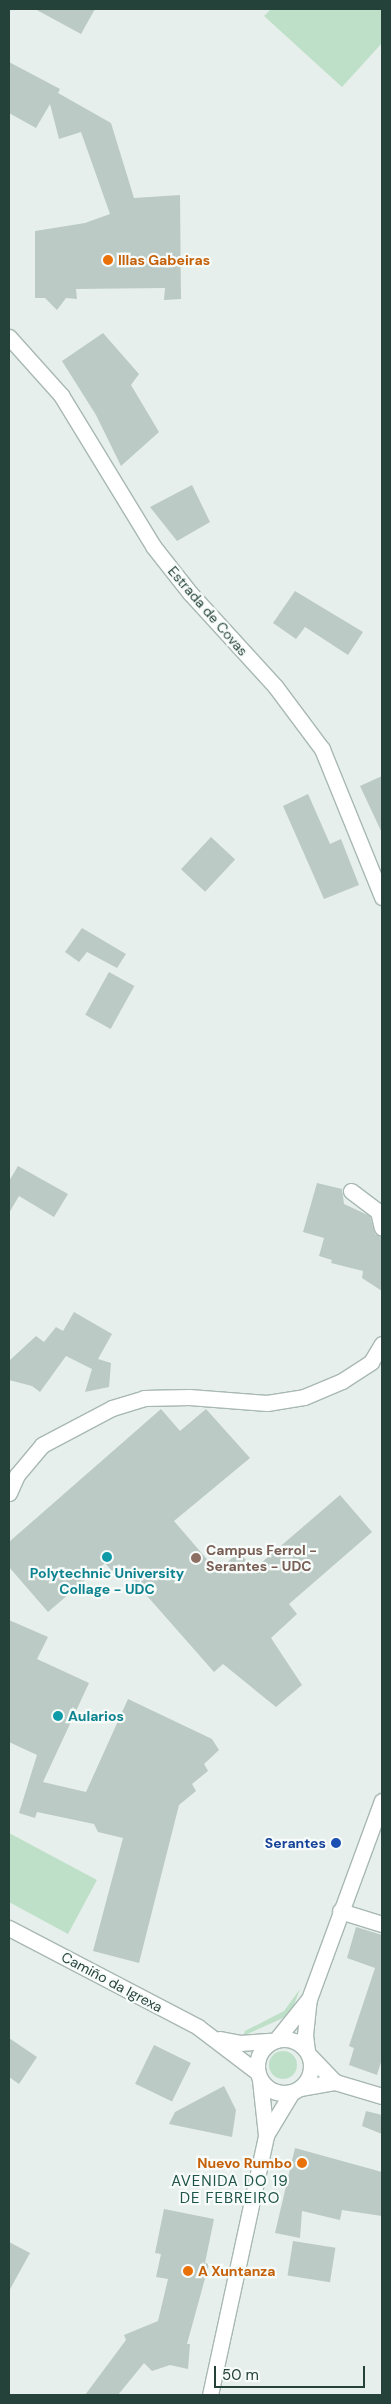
<!DOCTYPE html>
<html>
<head>
<meta charset="utf-8">
<style>
  body { margin:0 }
  #map { position:relative; width:391px; height:2404px; overflow:hidden; background:#e6efeb; font-family:"DM Sans",sans-serif }
  div>[style] { position:absolute }
  [style*='--x'] { left:calc(var(--x)*1px); top:calc(var(--y)*1px); width:calc(var(--w)*1px); rotate:calc(var(--a)*1deg) }
  .green>* { inset:0; background:#bfe0c8 }
  .round { border-radius:50% }
  .building>* { inset:0; background:#bbcac4; transform-origin:0 0 }
  .roads { filter:drop-shadow(1px 0 #a8b8b2) drop-shadow(-1px 0 #a8b8b2) drop-shadow(0 1px #a8b8b2) drop-shadow(0 -1px #a8b8b2) }
  .street>* { height:15px; margin:-7.5px; padding:0 7.5px; transform-origin:7.5px; border-radius:7.5px; background:#fff }
  .secondary>* { height:15px; margin:-7.5px; padding:0 7.5px; transform-origin:7.5px; border-radius:7.5px; background:#fff }
  .secondary>.ring { margin:-7.5px; padding:0; box-sizing:content-box; background:none; border:15px solid #fff; border-radius:50% }
  .dots>* { width:14px; height:14px; translate:-50% -50%; box-sizing:border-box; border:2px solid #f7fbf9; border-radius:50% }
  span { translate:-50% -50%; white-space:nowrap; text-align:center; line-height:1.15; -webkit-text-stroke:4.5px #f7fbf9; paint-order:stroke }
  .food-label { font-size:14px; color:#c56008; font-weight:700 }
  .left { translate:0 -50%; text-align:left }
  .right { translate:-100% -50%; text-align:right }
  .street-label { font-size:14px; color:#24423a }
  .education-label { font-size:14px; color:#785e54; font-weight:700 }
  .culture-label { font-size:14px; color:#0d838f; font-weight:700 }
  .transit-label { font-size:14px; color:#164399; font-weight:700 }
  .neighbourhood-label { font-size:15px; color:#1f5548; letter-spacing:1px }
  .frame { position:absolute; inset:0; border:10px solid #24423a; pointer-events:none }
  .scale { position:absolute; left:214px; top:2366px; width:151px; height:22px; box-sizing:border-box; border:2px solid #24423a; border-top:0; padding-left:6px; font-size:15px; line-height:18px; white-space:nowrap; color:#24423a; -webkit-text-stroke:4px #f7fbf9; paint-order:stroke }
</style>
</head>
<body>
<div id="map">
  <div class="green">
    <i style="clip-path:polygon(271px 9px,382px 9px,382px 43px,342px 87px,264px 16px)"></i>
    <i style="clip-path:polygon(9px 1833px,97px 1880px,68px 1934px,9px 1902px)"></i>
    <i style="clip-path:polygon(300px 1989px,294px 2005px,283px 2018px,243px 2036px,245px 2031px,284px 2011px)"></i>
    <i class="round" style="left:269px;top:2051px;width:28px;height:28px"></i>
  </div>
  <div class="building">
    <i style="clip-path:polygon(35px 9px,95px 9px,81px 34px)"></i>
    <i style="clip-path:polygon(9px 62px,60px 89px,58px 93px,111px 123px,134px 198px,180px 195px,181px 299px,164px 300px,165px 288px,76px 289px,77px 299px,66px 298px,57px 310px,45px 298px,35px 298px,35px 231px,85px 223px,110px 214px,81px 132px,59px 139px,50px 104px,36px 128px,9px 113px)"></i>
    <i style="clip-path:polygon(103px 333px,139px 374px,131px 385px,159px 432px,121px 466px,96px 415px,62px 361px)"></i>
    <i style="clip-path:polygon(192px 485px,210px 522px,177px 541px,150px 507px)"></i>
    <i style="clip-path:polygon(295px 591px,363px 632px,348px 655px,305px 627px,296px 639px,273px 623px)"></i>
    <i style="clip-path:polygon(382px 776px,382px 833px,360px 786px)"></i>
    <i style="clip-path:polygon(308px 794px,330px 844px,341px 839px,359px 885px,324px 899px,283px 806px)"></i>
    <i style="left:211px;top:837px;width:33px;height:44px;rotate:43deg"></i>
    <i style="clip-path:polygon(82px 928px,126px 954px,117px 968px,87px 952px,79px 962px,65px 952px)"></i>
    <i style="left:109px;top:972px;width:29px;height:49px;rotate:29deg"></i>
    <i style="clip-path:polygon(18px 1166px,68px 1194px,54px 1217px,19px 1196px,9px 1213px,9px 1181px)"></i>
    <i style="clip-path:polygon(317px 1183px,342px 1189px,344px 1204px,370px 1216px,375px 1234px,382px 1237px,382px 1291px,362px 1278px,363px 1271px,331px 1263px,332px 1260px,319px 1256px,324px 1238px,303px 1232px)"></i>
    <i style="clip-path:polygon(74px 1312px,112px 1334px,98px 1359px,111px 1363px,109px 1387px,85px 1392px,92px 1369px,66px 1356px,40px 1392px,32px 1386px,9px 1380px,9px 1361px,36px 1336px,44px 1342px,56px 1327px,63px 1331px)"></i>
    <i style="clip-path:polygon(161px 1409px,180px 1431px,206px 1409px,250px 1458px,174px 1521px,217px 1571px,239px 1552px,254px 1569px,340px 1495px,372px 1532px,289px 1604px,297px 1614px,271px 1638px,302px 1685px,276px 1707px,223px 1664px,214px 1672px,119px 1564px,112px 1571px,105px 1563px,48px 1612px,9px 1567px,9px 1542px)"></i>
    <i style="clip-path:polygon(9px 1620px,48px 1637px,37px 1659px,89px 1683px,43px 1782px,86px 1792px,128px 1699px,212px 1739px,219px 1750px,204px 1764px,208px 1771px,192px 1784px,196px 1791px,179px 1805px,139px 1963px,93px 1951px,123px 1838px,98px 1832px,94px 1824px,37px 1812px,35px 1818px,19px 1813px,37px 1755px,9px 1742px)"></i>
    <i style="clip-path:polygon(356px 1927px,382px 1935px,382px 2059px,377px 2075px,349px 2065px,354px 2048px,349px 2046px,375px 1968px,347px 1958px)"></i>
    <i style="clip-path:polygon(9px 2038px,37px 2057px,19px 2084px,9px 2077px)"></i>
    <i style="left:154px;top:2045px;width:41px;height:43px;rotate:26deg"></i>
    <i style="clip-path:polygon(224px 2086px,236px 2110px,232px 2137px,169px 2124px,175px 2112px)"></i>
    <i style="clip-path:polygon(366px 2111px,382px 2115px,382px 2134px,362px 2126px)"></i>
    <i style="clip-path:polygon(295px 2148px,382px 2172px,382px 2216px,342px 2210px,340px 2220px,302px 2211px,300px 2238px,275px 2233px)"></i>
    <i style="clip-path:polygon(164px 2209px,214px 2219px,205px 2263px,209px 2264px,187px 2344px,190px 2344px,188px 2369px,170px 2365px,152px 2371px,144px 2363px,118px 2395px,85px 2395px,126px 2340px,124px 2335px,158px 2321px,168px 2279px,156px 2277px,161px 2254px,155px 2253px)"></i>
    <i style="left:293px;top:2241px;width:43px;height:35px;rotate:9deg"></i>
    <i style="clip-path:polygon(9px 2242px,30px 2253px,9px 2291px)"></i>
  </div>
  <div class="roads">
    <div class="street">
      <i style="--x:351;--y:1191;--w:34;--a:37"></i>
      <i style="--x:378;--y:1211;--w:17;--a:77"></i>
      <i style="--x:9;--y:1493;--w:20;--a:-66"></i>
      <i style="--x:17;--y:1475;--w:39;--a:-50"></i>
      <i style="--x:42;--y:1445;--w:79;--a:-27.9"></i>
      <i style="--x:112;--y:1408;--w:34;--a:-17"></i>
      <i style="--x:144;--y:1398;--w:45;--a:-1.3"></i>
      <i style="--x:189;--y:1397;--w:78;--a:4.4"></i>
      <i style="--x:267;--y:1403;--w:37;--a:-9"></i>
      <i style="--x:304;--y:1397;--w:41;--a:-22.8"></i>
      <i style="--x:342;--y:1381;--w:35;--a:-33"></i>
      <i style="--x:371;--y:1362;--w:21;--a:-59"></i>
      <i style="--x:340;--y:1911;--w:44;--a:17.2"></i>
      <i style="--x:9;--y:1928;--w:213;--a:27.6"></i>
      <i style="--x:198;--y:2027;--w:74;--a:37.3"></i>
      <i style="--x:220;--y:2039;--w:20;--a:11"></i>
      <i style="--x:240;--y:2043;--w:31;--a:-4"></i>
      <i style="--x:309;--y:2055;--w:37;--a:46"></i>
      <i style="--x:335;--y:2082;--w:49;--a:16.6"></i>
      <i style="--x:300;--y:2088;--w:36;--a:-10"></i>
    </div>
    <div class="secondary">
      <i style="--x:9;--y:337;--w:78;--a:48.1"></i>
      <i style="--x:61;--y:395;--w:177;--a:58.6"></i>
      <i style="--x:153;--y:546;--w:60;--a:51.8"></i>
      <i style="--x:190;--y:593;--w:126;--a:47.6"></i>
      <i style="--x:275;--y:686;--w:79;--a:53.3"></i>
      <i style="--x:322;--y:749;--w:160;--a:67.9"></i>
      <i class="ring" style="left:257px;top:2039px;width:39px;height:39px"></i>
      <i style="--x:276;--y:2040;--w:51;--a:-51.3"></i>
      <i style="--x:307;--y:2051;--w:16;--a:-97"></i>
      <i style="--x:305;--y:2035;--w:36;--a:-84"></i>
      <i style="--x:309;--y:1999;--w:211;--a:-69.8"></i>
      <i style="--x:266;--y:2135;--w:50;--a:-58.8"></i>
      <i style="--x:210;--y:2395;--w:266;--a:-77.8"></i>
      <i style="--x:266;--y:2135;--w:55;--a:-96.2"></i>
    </div>
  </div>
  <div class="dots">
    <i style="left:108px;top:260px;background:#e8710a"></i>
    <i style="left:107px;top:1557px;background:#0f9aa8"></i>
    <i style="left:196px;top:1558px;background:#8d6e63"></i>
    <i style="left:58px;top:1716px;background:#0f9aa8"></i>
    <i style="left:336px;top:1843px;background:#1a4fb4"></i>
    <i style="left:302px;top:2163px;background:#e8710a"></i>
    <i style="left:188px;top:2271px;background:#e8710a"></i>
  </div>
  <div class="food-label">
    <span class="left" style="left:118px;top:260px">Illas Gabeiras</span>
    <span class="right" style="left:292px;top:2163px">Nuevo Rumbo</span>
    <span class="left" style="left:198px;top:2271px">A Xuntanza</span>
  </div>
  <div class="street-label">
    <span style="left:208px;top:611px;rotate:49deg">Estrada de Covas</span>
    <span style="left:112px;top:1982px;rotate:28deg">Camiño da Igrexa</span>
  </div>
  <div class="education-label">
    <span class="left" style="left:206px;top:1558px">Campus Ferrol -<br>Serantes - UDC</span>
  </div>
  <div class="culture-label">
    <span style="left:107px;top:1581px">Polytechnic University<br>Collage - UDC</span>
    <span class="left" style="left:68px;top:1716px">Aularios</span>
  </div>
  <div class="transit-label">
    <span class="right" style="left:326px;top:1843px">Serantes</span>
  </div>
  <div class="neighbourhood-label">
    <span style="left:230px;top:2190px">AVENIDA DO 19<br>DE FEBREIRO</span>
  </div>
  <div class="frame"></div>
  <div class="scale">50 m</div>
</div>
</body>
</html>
